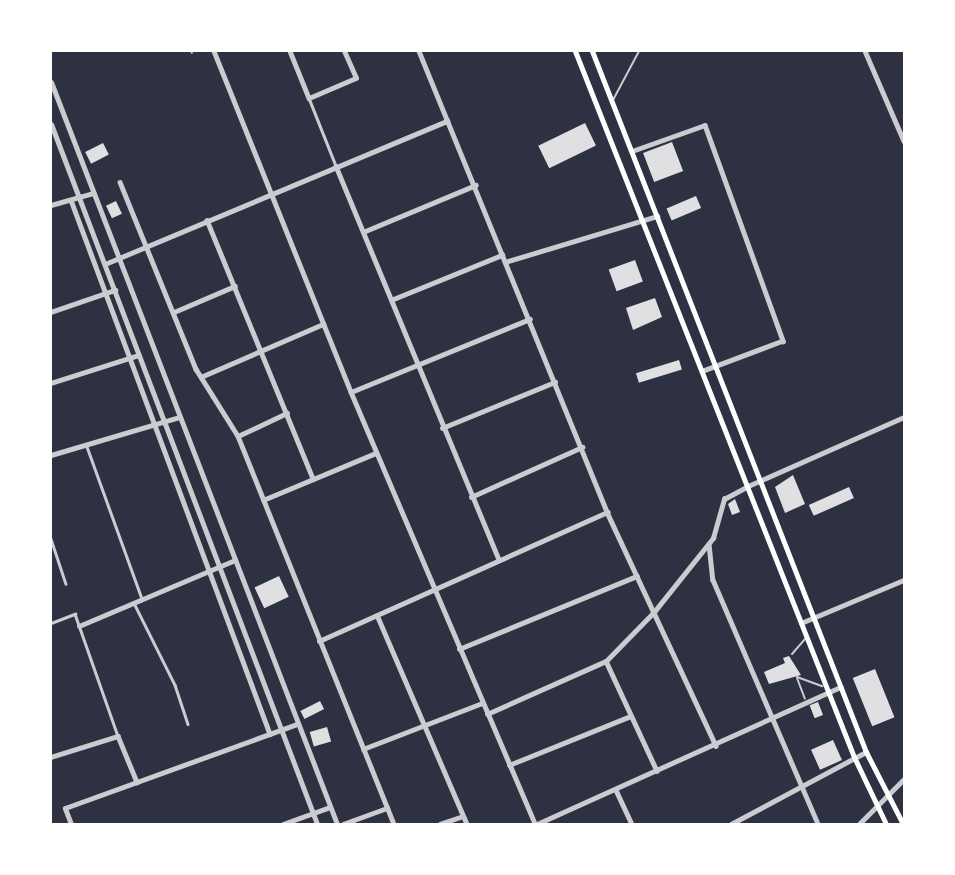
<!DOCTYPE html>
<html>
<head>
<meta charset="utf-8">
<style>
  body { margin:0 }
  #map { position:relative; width:955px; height:875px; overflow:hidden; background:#2d3142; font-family:"Libre Baskerville",serif }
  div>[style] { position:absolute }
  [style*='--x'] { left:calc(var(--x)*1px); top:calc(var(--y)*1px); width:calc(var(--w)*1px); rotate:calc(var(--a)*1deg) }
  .building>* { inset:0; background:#e0e0e3; transform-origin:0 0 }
  .service>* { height:2px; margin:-1px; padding:0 1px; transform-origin:1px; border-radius:1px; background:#caccd0 }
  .pedestrian>* { height:2.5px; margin:-1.25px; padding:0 1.25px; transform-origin:1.25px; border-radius:1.25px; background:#caccd0 }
  .minor>* { height:4.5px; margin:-2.25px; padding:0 2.25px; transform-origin:2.25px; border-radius:2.25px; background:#caccd0 }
  .tertiary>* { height:5px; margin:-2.5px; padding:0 2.5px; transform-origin:2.5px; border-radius:2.5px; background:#caccd0 }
  .secondary>* { height:5px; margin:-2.5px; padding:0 2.5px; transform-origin:2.5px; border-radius:2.5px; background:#fff }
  span { translate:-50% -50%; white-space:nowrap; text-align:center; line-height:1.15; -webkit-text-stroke:7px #fff; paint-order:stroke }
  .frame { position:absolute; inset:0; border:52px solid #fff; pointer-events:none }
</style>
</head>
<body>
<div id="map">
  <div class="building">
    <i style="left:585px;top:123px;width:25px;height:52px;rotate:64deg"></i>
    <i style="left:672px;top:142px;width:31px;height:31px;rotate:69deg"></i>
    <i style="left:103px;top:143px;width:13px;height:20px;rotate:63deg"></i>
    <i style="left:696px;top:196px;width:13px;height:32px;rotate:67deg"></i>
    <i style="left:116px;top:201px;width:14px;height:11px;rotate:65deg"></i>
    <i style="left:635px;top:260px;width:23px;height:28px;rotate:70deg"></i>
    <i style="clip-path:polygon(655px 298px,662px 317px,633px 330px,626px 308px)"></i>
    <i style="left:679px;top:360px;width:10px;height:45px;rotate:73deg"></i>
    <i style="clip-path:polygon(793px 475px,805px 504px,785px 513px,775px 487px)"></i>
    <i style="left:849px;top:487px;width:12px;height:44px;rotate:66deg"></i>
    <i style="clip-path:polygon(735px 499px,740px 512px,732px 515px,728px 504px)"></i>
    <i style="left:279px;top:576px;width:23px;height:27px;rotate:65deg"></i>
    <i style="clip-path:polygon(789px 656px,801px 675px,769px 684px,764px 672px,785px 663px,783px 658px)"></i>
    <i style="left:875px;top:669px;width:52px;height:24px;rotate:68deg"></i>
    <i style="left:320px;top:701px;width:9px;height:22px;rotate:63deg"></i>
    <i style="left:818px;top:702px;width:14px;height:9px;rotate:69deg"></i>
    <i style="left:327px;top:727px;width:15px;height:18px;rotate:74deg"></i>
    <i style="left:833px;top:740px;width:22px;height:24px;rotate:66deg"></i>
  </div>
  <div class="service">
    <i style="--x:191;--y:51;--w:2;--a:63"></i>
    <i style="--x:613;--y:100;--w:55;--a:-62"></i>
    <i style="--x:792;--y:654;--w:21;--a:-49"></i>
    <i style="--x:797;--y:677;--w:27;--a:20"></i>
    <i style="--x:797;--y:678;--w:22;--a:69"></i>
  </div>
  <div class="pedestrian">
    <i style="--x:309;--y:98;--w:73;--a:68.3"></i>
    <i style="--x:86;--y:444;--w:165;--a:70.1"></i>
    <i style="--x:51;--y:539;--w:47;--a:71.6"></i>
    <i style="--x:134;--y:603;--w:92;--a:63.4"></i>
    <i style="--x:175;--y:685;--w:41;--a:71.6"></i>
    <i style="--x:51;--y:623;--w:26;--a:-21"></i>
    <i style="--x:75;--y:614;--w:129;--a:70.6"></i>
  </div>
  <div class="minor">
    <i style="--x:214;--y:51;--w:367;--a:68.1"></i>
    <i style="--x:351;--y:392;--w:470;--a:66.9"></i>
    <i style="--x:290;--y:51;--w:51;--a:68"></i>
    <i style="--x:309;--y:98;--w:51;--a:-23.1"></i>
    <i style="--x:356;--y:78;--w:30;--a:-114"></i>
    <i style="--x:419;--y:51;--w:498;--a:67.8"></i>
    <i style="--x:607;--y:512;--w:258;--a:65"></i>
    <i style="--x:865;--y:51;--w:98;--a:66.6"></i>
    <i style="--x:632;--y:151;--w:77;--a:-19.6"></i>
    <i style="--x:705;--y:125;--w:230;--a:70.1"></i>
    <i style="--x:783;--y:341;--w:85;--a:159.4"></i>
    <i style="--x:336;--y:166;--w:426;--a:67.5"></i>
    <i style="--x:120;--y:182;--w:202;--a:67.9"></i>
    <i style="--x:196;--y:369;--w:79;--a:57.9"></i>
    <i style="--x:238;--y:436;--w:418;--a:68.1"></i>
    <i style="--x:71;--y:200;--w:570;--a:69.56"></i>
    <i style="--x:51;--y:205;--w:44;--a:-15.9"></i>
    <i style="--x:207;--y:220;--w:280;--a:67.7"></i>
    <i style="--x:363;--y:232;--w:122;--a:-22.6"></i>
    <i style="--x:505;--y:262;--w:159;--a:-16.8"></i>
    <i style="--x:105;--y:264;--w:371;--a:-22.7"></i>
    <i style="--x:391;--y:300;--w:120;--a:-22.1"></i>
    <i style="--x:51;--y:312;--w:68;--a:-19"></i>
    <i style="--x:174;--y:312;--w:66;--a:-23.1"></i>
    <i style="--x:203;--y:376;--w:131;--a:-23.4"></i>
    <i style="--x:51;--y:383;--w:92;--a:-17.7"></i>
    <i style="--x:351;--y:392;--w:193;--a:-22.2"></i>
    <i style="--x:442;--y:428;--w:122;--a:-22.2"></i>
    <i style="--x:238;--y:436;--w:54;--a:-25.1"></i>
    <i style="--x:51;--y:455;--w:134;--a:-16.5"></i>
    <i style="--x:471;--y:497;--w:122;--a:-24.2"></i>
    <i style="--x:263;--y:500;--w:122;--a:-22.6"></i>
    <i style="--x:709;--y:544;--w:36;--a:84"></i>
    <i style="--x:713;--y:580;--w:266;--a:66.7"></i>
    <i style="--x:377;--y:615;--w:228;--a:66.7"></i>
    <i style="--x:801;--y:623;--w:112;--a:-22.7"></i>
    <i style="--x:79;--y:626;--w:167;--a:-22.9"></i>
    <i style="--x:319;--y:641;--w:316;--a:-24.1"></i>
    <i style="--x:459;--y:649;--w:192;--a:-22.3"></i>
    <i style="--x:606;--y:661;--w:121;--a:65.1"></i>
    <i style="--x:487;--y:714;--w:130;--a:-24"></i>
    <i style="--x:606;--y:661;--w:69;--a:-45.6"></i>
    <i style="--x:654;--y:612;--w:95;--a:-51.4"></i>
    <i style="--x:713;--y:538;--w:41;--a:-74.2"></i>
    <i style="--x:724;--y:499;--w:27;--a:-28"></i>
    <i style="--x:363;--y:749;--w:128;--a:-21.1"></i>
    <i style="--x:51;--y:757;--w:70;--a:-17.4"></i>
    <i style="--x:118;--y:736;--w:50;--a:67.6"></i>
    <i style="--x:509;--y:765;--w:131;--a:-21.9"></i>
    <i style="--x:616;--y:790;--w:38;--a:65"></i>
    <i style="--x:283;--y:824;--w:50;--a:-19.9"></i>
    <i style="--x:343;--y:824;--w:47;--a:-20"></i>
    <i style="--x:440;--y:824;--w:24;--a:-19"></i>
    <i style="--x:537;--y:824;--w:333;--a:-24.3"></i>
    <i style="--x:731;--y:824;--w:153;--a:-28.1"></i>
    <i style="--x:859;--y:824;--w:64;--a:-45"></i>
  </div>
  <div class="tertiary">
    <i style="--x:51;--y:82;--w:795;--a:68.92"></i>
    <i style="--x:51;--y:124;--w:749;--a:69.19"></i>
    <i style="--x:748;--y:486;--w:171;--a:-23.9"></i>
    <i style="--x:71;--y:824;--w:17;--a:-111"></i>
    <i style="--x:65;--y:808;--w:247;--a:-19.9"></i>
  </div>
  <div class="secondary">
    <i style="--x:575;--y:51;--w:759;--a:68.44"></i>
    <i style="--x:854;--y:757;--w:74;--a:64.5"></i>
    <i style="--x:592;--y:51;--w:753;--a:68.65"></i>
    <i style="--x:866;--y:752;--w:81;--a:62.8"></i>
  </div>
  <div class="frame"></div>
</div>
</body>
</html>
